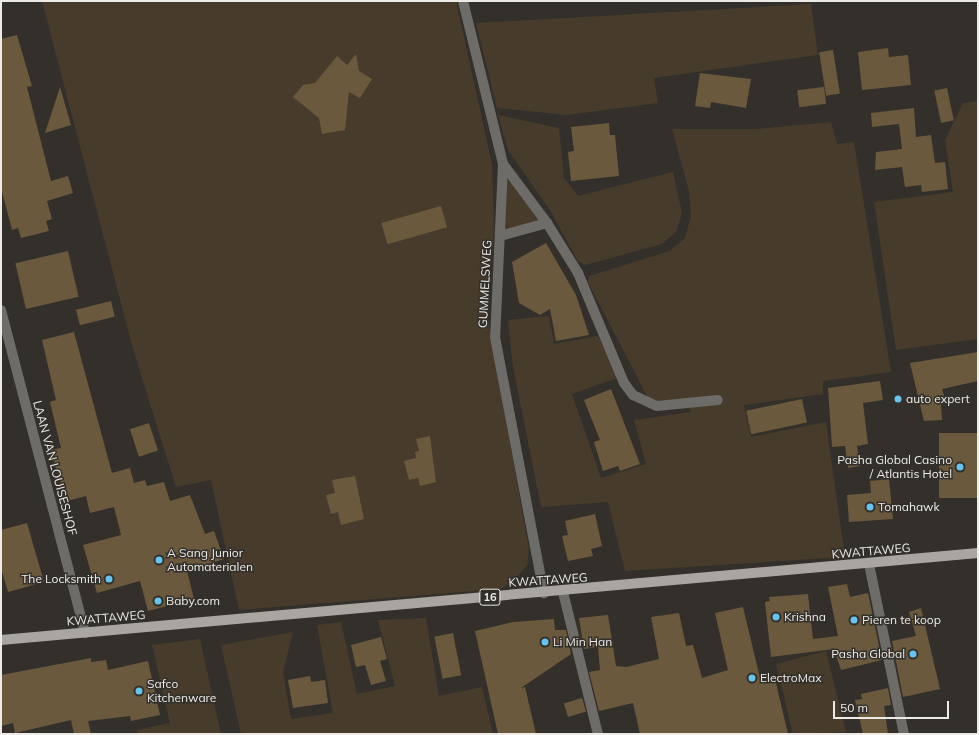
<!DOCTYPE html>
<html>
<head>
<meta charset="utf-8">
<style>
  body { margin:0 }
  #map { position:relative; width:979px; height:735px; overflow:hidden; background:#33302b; font-family:Mulish,sans-serif }
  div>[style] { position:absolute }
  [style*='--x'] { left:calc(var(--x)*1px); top:calc(var(--y)*1px); width:calc(var(--w)*1px); rotate:calc(var(--a)*1deg) }
  .green>* { inset:0; background:#473c2b }
  .building>* { inset:0; background:#6a593d; transform-origin:0 0 }
  .street>* { height:10px; margin:-5px; padding:0 5px; transform-origin:5px; border-radius:5px; background:#6d6c69 }
  .primary>* { height:10px; margin:-5px; padding:0 5px; transform-origin:5px; border-radius:5px; background:#a9a6a1 }
  .dots>* { width:11px; height:11px; translate:-50% -50%; box-sizing:border-box; border:2px solid #33302b; border-radius:50% }
  span { translate:-50% -50%; white-space:nowrap; text-align:center; line-height:1.15; -webkit-text-stroke:3px #33302b; paint-order:stroke }
  .shield-label span { padding:1px 3px; background:#33302b; border:1px solid; border-radius:3px; -webkit-text-stroke-width:0 }
  .shield-label { font-size:11px; color:#edebe8; font-weight:700 }
  .street-label { font-size:12px; color:#edebe8 }
  .poi-label { font-size:12px; color:#edebe8 }
  .left { translate:0 -50%; text-align:left }
  .right { translate:-100% -50%; text-align:right }
  .frame { position:absolute; inset:0; border:2px solid #edebe8; pointer-events:none }
  .scale { position:absolute; left:833px; top:701px; width:116px; height:18px; box-sizing:border-box; border:2px solid #edebe8; border-top:0; padding-left:5px; font-size:12px; line-height:14px; white-space:nowrap; color:#edebe8; -webkit-text-stroke:3px #33302b; paint-order:stroke }
</style>
</head>
<body>
<div id="map">
  <div class="green">
    <i style="clip-path:polygon(42px 1px,456px 1px,492px 164px,494px 232px,486px 309px,529px 549px,527px 565px,517px 577px,501px 589px,239px 610px,211px 480px,176px 487px,133px 349px)"></i>
    <i style="clip-path:polygon(811px 4px,818px 55px,654px 78px,658px 103px,567px 115px,497px 108px,476px 23px)"></i>
    <i style="clip-path:polygon(978px 101px,978px 339px,896px 350px,874px 202px,953px 192px,945px 140px,963px 103px)"></i>
    <i style="clip-path:polygon(498px 115px,559px 128px,564px 178px,578px 196px,673px 172px,682px 213px,676px 232px,662px 244px,585px 265px,578px 261px,550px 210px,508px 150px)"></i>
    <i style="clip-path:polygon(831px 122px,837px 144px,854px 142px,891px 372px,823px 381px,823px 394px,744px 405px,751px 437px,826px 422px,845px 557px,625px 571px,608px 502px,541px 507px,513px 367px,508px 320px,549px 316px,554px 344px,598px 336px,620px 377px,572px 394px,601px 478px,646px 464px,634px 420px,691px 412px,686px 399px,650px 402px,588px 282px,589px 276px,670px 251px,685px 238px,691px 216px,689px 191px,672px 129px,756px 129px)"></i>
    <i style="clip-path:polygon(506px 178px,523px 194px,540px 220px,504px 230px)"></i>
    <i style="clip-path:polygon(426px 618px,439px 696px,482px 687px,493px 734px,241px 734px,221px 645px,293px 632px,283px 672px,291px 719px,333px 713px,317px 625px,341px 622px,357px 694px,395px 686px,378px 620px)"></i>
    <i style="clip-path:polygon(200px 639px,221px 734px,138px 734px,137px 730px,170px 723px,152px 645px)"></i>
    <i style="clip-path:polygon(826px 651px,846px 732px,793px 734px,776px 664px)"></i>
  </div>
  <div class="building">
    <i style="clip-path:polygon(17px 35px,32px 86px,27px 87px,51px 181px,68px 176px,73px 193px,47px 201px,52px 219px,46px 221px,49px 231px,21px 238px,18px 228px,12px 230px,1px 188px,1px 39px)"></i>
    <i style="clip-path:polygon(888px 48px,889px 57px,908px 55px,911px 85px,862px 90px,858px 52px)"></i>
    <i style="left:833px;top:50px;width:44px;height:14px;rotate:81deg"></i>
    <i style="clip-path:polygon(356px 54px,359px 71px,372px 79px,360px 98px,349px 92px,345px 130px,322px 134px,319px 118px,293px 97px,303px 85px,315px 83px,337px 56px,347px 65px)"></i>
    <i style="clip-path:polygon(700px 73px,751px 79px,746px 108px,711px 102px,710px 108px,695px 106px)"></i>
    <i style="clip-path:polygon(60px 87px,71px 125px,45px 133px)"></i>
    <i style="left:824px;top:87px;width:17px;height:27px;rotate:83deg"></i>
    <i style="left:947px;top:88px;width:33px;height:13px;rotate:78deg"></i>
    <i style="clip-path:polygon(914px 108px,916px 137px,931px 135px,935px 163px,945px 162px,948px 189px,922px 192px,921px 185px,905px 187px,902px 167px,875px 170px,876px 152px,902px 149px,899px 124px,872px 127px,871px 113px)"></i>
    <i style="clip-path:polygon(609px 123px,610px 135px,615px 135px,619px 176px,571px 181px,568px 152px,574px 151px,571px 127px)"></i>
    <i style="left:441px;top:206px;width:22px;height:62px;rotate:74deg"></i>
    <i style="clip-path:polygon(546px 243px,576px 295px,589px 335px,556px 341px,550px 309px,540px 315px,519px 303px,512px 262px)"></i>
    <i style="left:68px;top:251px;width:47px;height:54px;rotate:77deg"></i>
    <i style="left:111px;top:301px;width:16px;height:36px;rotate:76deg"></i>
    <i style="clip-path:polygon(74px 332px,112px 473px,130px 468px,134px 483px,145px 480px,147px 486px,164px 482px,170px 501px,190px 495px,205px 534px,214px 531px,224px 559px,187px 571px,194px 599px,148px 611px,140px 581px,97px 593px,83px 545px,121px 535px,114px 507px,90px 513px,86px 496px,67px 501px,50px 450px,61px 448px,50px 402px,56px 400px,42px 340px)"></i>
    <i style="clip-path:polygon(978px 352px,978px 381px,942px 389px,946px 403px,941px 404px,942px 420px,924px 421px,910px 363px)"></i>
    <i style="clip-path:polygon(880px 381px,883px 400px,863px 403px,868px 444px,857px 446px,860px 466px,848px 468px,845px 446px,832px 447px,828px 388px)"></i>
    <i style="clip-path:polygon(611px 389px,640px 464px,620px 471px,618px 466px,603px 471px,594px 442px,600px 440px,584px 400px)"></i>
    <i style="left:802px;top:399px;width:24px;height:57px;rotate:78deg"></i>
    <i style="left:149px;top:423px;width:29px;height:20px;rotate:72deg"></i>
    <i style="left:978px;top:433px;width:65px;height:39px;rotate:90deg"></i>
    <i style="clip-path:polygon(430px 436px,436px 482px,420px 486px,418px 478px,409px 480px,404px 461px,416px 458px,415px 452px,419px 451px,416px 439px)"></i>
    <i style="clip-path:polygon(355px 476px,364px 519px,341px 525px,338px 512px,331px 514px,326px 495px,335px 493px,332px 480px)"></i>
    <i style="clip-path:polygon(889px 479px,893px 519px,849px 522px,847px 495px,871px 493px,870px 481px)"></i>
    <i style="clip-path:polygon(595px 514px,602px 546px,591px 549px,593px 556px,568px 561px,562px 536px,568px 535px,565px 521px)"></i>
    <i style="clip-path:polygon(27px 523px,44px 582px,8px 592px,1px 568px,1px 530px)"></i>
    <i style="clip-path:polygon(847px 584px,850px 597px,868px 593px,882px 660px,841px 670px,834px 649px,771px 657px,765px 602px,770px 601px,769px 597px,808px 594px,813px 639px,838px 636px,828px 587px)"></i>
    <i style="clip-path:polygon(743px 607px,761px 682px,775px 679px,788px 734px,640px 734px,633px 703px,599px 711px,589px 672px,600px 670px,598px 647px,584px 649px,579px 618px,608px 615px,616px 666px,626px 667px,659px 659px,651px 617px,679px 613px,686px 646px,693px 645px,702px 678px,728px 670px,715px 613px)"></i>
    <i style="clip-path:polygon(921px 608px,940px 689px,903px 697px,892px 641px,916px 636px,909px 612px)"></i>
    <i style="clip-path:polygon(554px 619px,555px 630px,566px 630px,571px 654px,521px 688px,525px 687px,536px 734px,498px 734px,475px 631px,513px 622px)"></i>
    <i style="left:453px;top:633px;width:43px;height:19px;rotate:79deg"></i>
    <i style="clip-path:polygon(381px 637px,387px 659px,380px 661px,386px 681px,371px 685px,365px 665px,356px 667px,351px 645px)"></i>
    <i style="clip-path:polygon(91px 658px,91px 662px,106px 660px,108px 670px,148px 661px,160px 715px,131px 721px,130px 716px,88px 721px,91px 734px,74px 734px,71px 720px,15px 733px,13px 723px,1px 726px,1px 675px)"></i>
    <i style="clip-path:polygon(310px 676px,311px 682px,325px 680px,328px 703px,293px 708px,288px 680px)"></i>
    <i style="clip-path:polygon(888px 688px,891px 705px,884px 706px,888px 734px,863px 734px,855px 700px,862px 699px,861px 694px)"></i>
    <i style="left:582px;top:698px;width:14px;height:19px;rotate:73deg"></i>
  </div>
  <div class="street">
    <i style="--x:463;--y:1;--w:168;--a:76.2"></i>
    <i style="--x:503;--y:164;--w:173;--a:92.6"></i>
    <i style="--x:495;--y:337;--w:261;--a:79.2"></i>
    <i style="--x:503;--y:164;--w:74;--a:53.3"></i>
    <i style="--x:547;--y:223;--w:59;--a:58.2"></i>
    <i style="--x:578;--y:273;--w:119;--a:67.3"></i>
    <i style="--x:624;--y:383;--w:15;--a:53"></i>
    <i style="--x:633;--y:395;--w:26;--a:25"></i>
    <i style="--x:657;--y:406;--w:61;--a:-5.6"></i>
    <i style="--x:500;--y:236;--w:49;--a:-15.5"></i>
    <i style="--x:1;--y:310;--w:334;--a:75.4"></i>
    <i style="--x:869;--y:564;--w:174;--a:78.4"></i>
    <i style="--x:563;--y:592;--w:146;--a:76.2"></i>
  </div>
  <div class="primary">
    <i style="--x:1;--y:640;--w:981;--a:-5.09"></i>
  </div>
  <div class="dots">
    <i style="left:898px;top:399px;background:#66c4ef"></i>
    <i style="left:960px;top:467px;background:#66c4ef"></i>
    <i style="left:870px;top:507px;background:#66c4ef"></i>
    <i style="left:159px;top:560px;background:#66c4ef"></i>
    <i style="left:109px;top:579px;background:#66c4ef"></i>
    <i style="left:158px;top:601px;background:#66c4ef"></i>
    <i style="left:776px;top:617px;background:#66c4ef"></i>
    <i style="left:854px;top:620px;background:#66c4ef"></i>
    <i style="left:545px;top:642px;background:#66c4ef"></i>
    <i style="left:913px;top:654px;background:#66c4ef"></i>
    <i style="left:752px;top:678px;background:#66c4ef"></i>
    <i style="left:139px;top:691px;background:#66c4ef"></i>
  </div>
  <div class="shield-label">
    <span style="left:490px;top:597px">16</span>
  </div>
  <div class="street-label">
    <span style="left:485px;top:284px;rotate:-87deg">GUMMELSWEG</span>
    <span style="left:55px;top:468px;rotate:75deg">LAAN VAN LOUISESHOF</span>
    <span style="left:871px;top:551px;rotate:-5deg">KWATTAWEG</span>
    <span style="left:548px;top:580px;rotate:-4deg">KWATTAWEG</span>
    <span style="left:106px;top:618px;rotate:-5deg">KWATTAWEG</span>
  </div>
  <div class="poi-label">
    <span class="left" style="left:906px;top:399px">auto expert</span>
    <span class="right" style="left:952px;top:467px">Pasha Global Casino<br>/ Atlantis Hotel</span>
    <span class="left" style="left:878px;top:507px">Tomahawk</span>
    <span class="left" style="left:167px;top:560px">A Sang Junior<br>Automaterialen</span>
    <span class="right" style="left:101px;top:579px">The Locksmith</span>
    <span class="left" style="left:166px;top:601px">Baby.com</span>
    <span class="left" style="left:784px;top:617px">Krishna</span>
    <span class="left" style="left:862px;top:620px">Pieren te koop</span>
    <span class="left" style="left:553px;top:642px">Li Min Han</span>
    <span class="right" style="left:905px;top:654px">Pasha Global</span>
    <span class="left" style="left:760px;top:678px">ElectroMax</span>
    <span class="left" style="left:147px;top:691px">Safco<br>Kitchenware</span>
  </div>
  <div class="frame"></div>
  <div class="scale">50 m</div>
</div>
</body>
</html>
